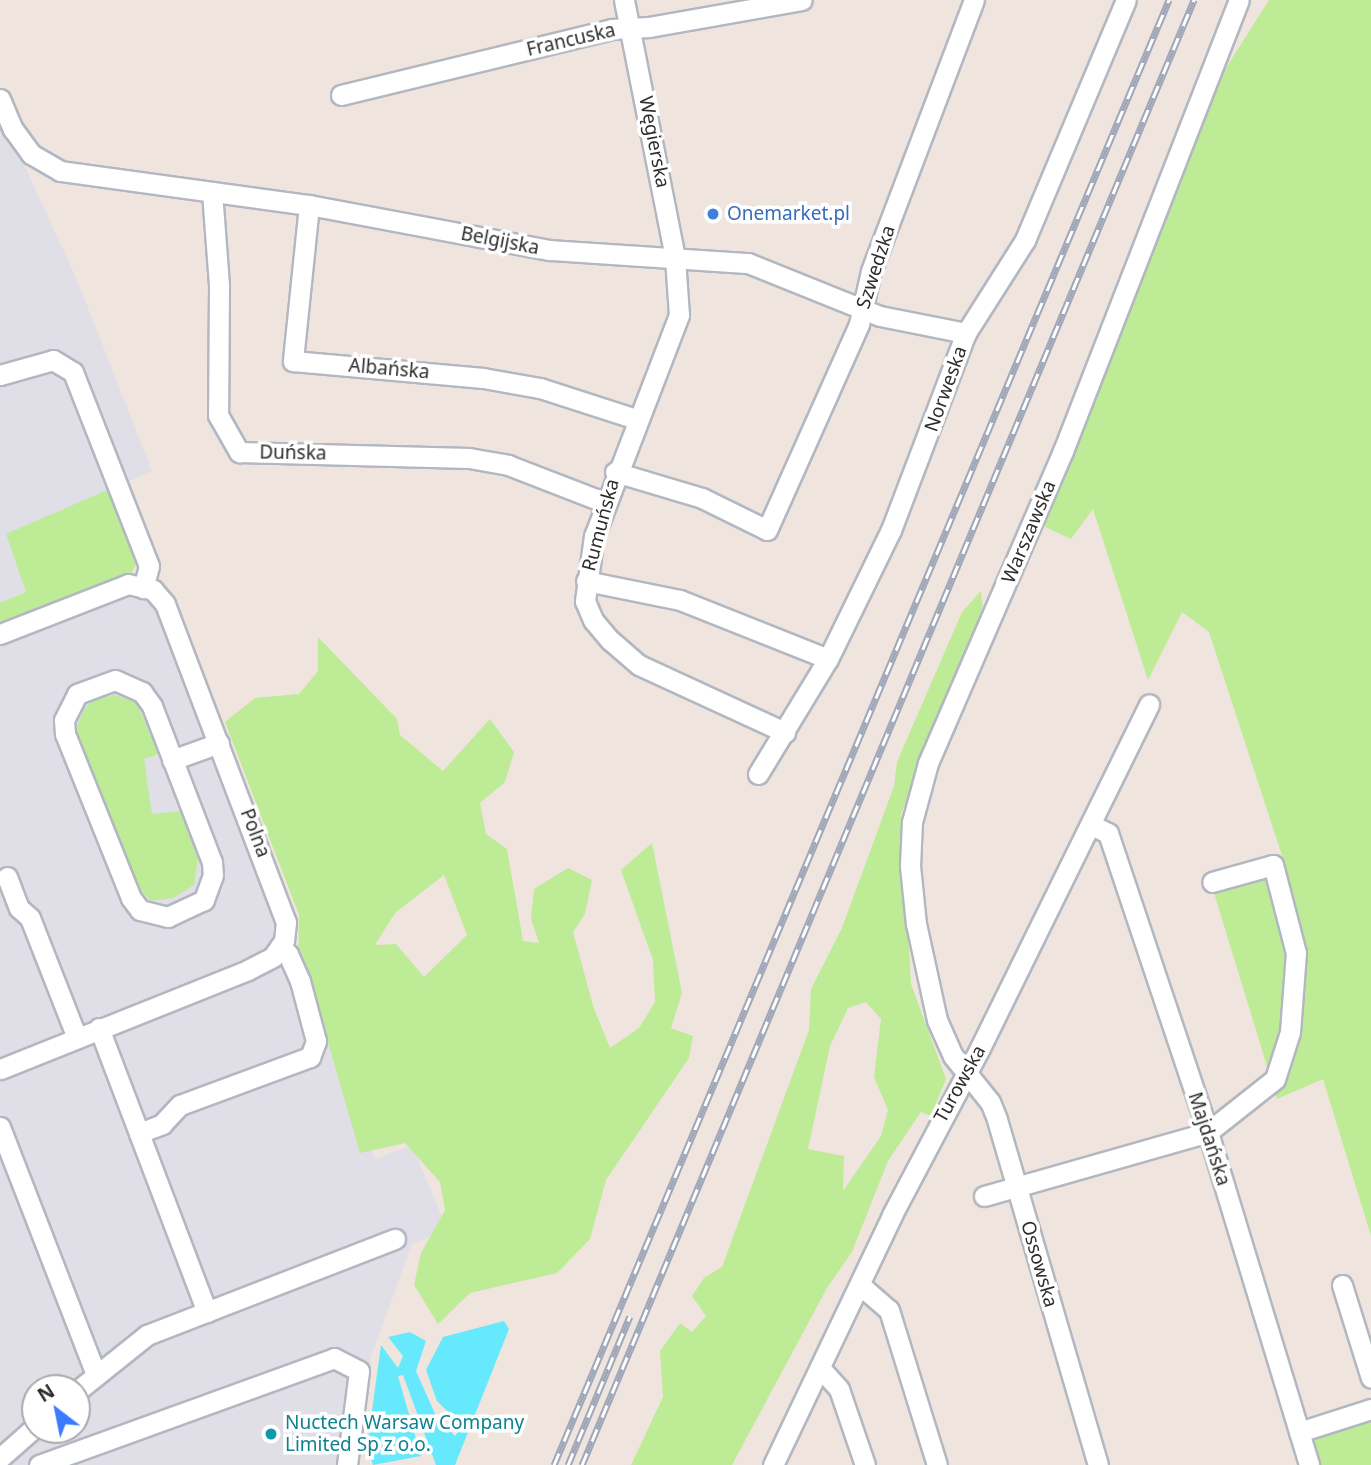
<!DOCTYPE html>
<html>
<head>
<meta charset="utf-8">
<style>
  body { margin:0 }
  #map { position:relative; width:1371px; height:1465px; overflow:hidden; background:#efe5de; font-family:"Noto Sans",sans-serif }
  div>[style] { position:absolute }
  [style*='--x'] { left:calc(var(--x)*1px); top:calc(var(--y)*1px); width:calc(var(--w)*1px); rotate:calc(var(--a)*1deg) }
  .industrial>* { inset:0; background:#e0dfe7 }
  .green>* { inset:0; background:#beeb95 }
  .water>* { inset:0; background:#66e9fc }
  .roads { filter:drop-shadow(2px 0 #b2b7c1) drop-shadow(-2px 0 #b2b7c1) drop-shadow(0 2px #b2b7c1) drop-shadow(0 -2px #b2b7c1) }
  .minor>* { height:19px; margin:-9.5px; padding:0 9.5px; transform-origin:9.5px; border-radius:9.5px; background:#fff }
  .rail>* { height:7px; margin-top:-3.5px; transform-origin:0; background:repeating-linear-gradient(90deg,#fff 0 13px,#9fa7b9 0 26px); box-sizing:border-box; border-block:2px solid #9fa7b9 }
  .dots>* { width:19px; height:19px; translate:-50% -50%; box-sizing:border-box; border:4px solid #fff; border-radius:50% }
  span { translate:-50% -50%; white-space:nowrap; text-align:center; line-height:1.15; -webkit-text-stroke:7px #fff; paint-order:stroke }
  .street-label { font-size:19px; color:#2d2d2d }
  .shop-label { font-size:19px; color:#366cbe }
  .left { translate:0 -50%; text-align:left }
  .culture-label { font-size:19px; color:#0d838f }
  .north { position:absolute; left:21px; top:1374px; width:70px; height:70px; box-sizing:border-box; background:#fff; border:2px solid #ababab; border-radius:50%; rotate:328deg; font-size:19px; font-weight:700; line-height:28px; text-align:center; color:#2d2d2d }
  .north::after { content:''; display:block; margin:auto; width:24px; height:32px; background:#3b7bff; clip-path:polygon(50% 0,100% 100%,50% 72%,0 100%) }
</style>
</head>
<body>
<div id="map">
  <div class="industrial">
    <i style="clip-path:polygon(0 112px,77px 280px,152px 471px,7px 534px,26px 592px,0 603px)"></i>
    <i style="clip-path:polygon(evenodd,126px 593px,143px 597px,157px 608px,375px 1159px,412px 1145px,447px 1229px,412px 1244px,371px 1357px,358px 1465px,0 1465px,0 640px,126px 593px,35px 1388px,77px 1388px,77px 1430px,35px 1430px,35px 1388px)"></i>
  </div>
  <div class="green">
    <i style="clip-path:polygon(1269px 0,1371px 0,1371px 1236px,1323px 1079px,1277px 1099px,1214px 893px,1287px 871px,1209px 632px,1182px 612px,1148px 680px,1093px 509px,1071px 539px,1026px 518px,1172px 153px)"></i>
    <i style="clip-path:polygon(112px 488px,137px 562px,132px 572px,0 623px,0 603px,26px 592px,6px 534px)"></i>
    <i style="clip-path:polygon(evenodd,981px 591px,983px 611px,901px 814px,911px 984px,946px 1079px,931px 1116px,921px 1112px,888px 1161px,852px 1252px,827px 1288px,732px 1465px,631px 1465px,663px 1397px,660px 1351px,680px 1323px,692px 1332px,706px 1316px,692px 1296px,704px 1278px,722px 1267px,809px 1030px,811px 989px,842px 928px,894px 786px,897px 762px,962px 612px,981px 591px,866px 1002px,881px 1019px,874px 1077px,888px 1110px,881px 1136px,843px 1191px,844px 1156px,808px 1149px,830px 1046px,848px 1008px,866px 1002px)"></i>
    <i style="clip-path:polygon(evenodd,318px 637px,397px 719px,400px 735px,443px 771px,490px 719px,514px 752px,505px 782px,480px 803px,486px 834px,507px 849px,523px 941px,539px 943px,531px 919px,534px 889px,568px 868px,592px 880px,585px 914px,573px 932px,594px 1009px,610px 1048px,639px 1028px,655px 1002px,653px 960px,621px 870px,652px 843px,682px 993px,671px 1028px,693px 1036px,689px 1058px,606px 1180px,590px 1239px,557px 1273px,470px 1293px,438px 1324px,414px 1285px,421px 1253px,445px 1210px,440px 1182px,405px 1143px,360px 1153px,310px 980px,298px 969px,299px 915px,225px 722px,255px 698px,299px 694px,318px 671px,318px 637px,444px 875px,467px 935px,424px 977px,396px 944px,375px 945px,395px 913px,444px 875px)"></i>
    <i style="clip-path:polygon(114px 695px,136px 702px,159px 754px,144px 759px,152px 814px,181px 811px,198px 859px,194px 885px,173px 898px,151px 901px,137px 886px,78px 738px,77px 727px,84px 709px,92px 701px)"></i>
    <i style="clip-path:polygon(1371px 1420px,1371px 1465px,1321px 1465px,1313px 1439px)"></i>
  </div>
  <div class="water">
    <i style="clip-path:polygon(504px 1321px,509px 1329px,455px 1465px,436px 1465px,403px 1375px,398px 1376px,421px 1456px,373px 1465px,367px 1447px,381px 1345px,398px 1368px,403px 1356px,388px 1337px,410px 1332px,426px 1341px,416px 1371px,436px 1416px,455px 1436px,462px 1426px,437px 1401px,426px 1370px,443px 1337px)"></i>
  </div>
  <div class="roads">
    <div class="minor">
      <i style="--x:624;--y:0;--w:263;--a:78.8"></i>
      <i style="--x:675;--y:258;--w:57;--a:86"></i>
      <i style="--x:679;--y:315;--w:237;--a:111"></i>
      <i style="--x:594;--y:536;--w:66;--a:97.9"></i>
      <i style="--x:585;--y:601;--w:21;--a:67"></i>
      <i style="--x:593;--y:620;--w:26;--a:50"></i>
      <i style="--x:610;--y:640;--w:38;--a:41"></i>
      <i style="--x:639;--y:665;--w:161;--a:24.7"></i>
      <i style="--x:341;--y:95;--w:278;--a:-13.7"></i>
      <i style="--x:611;--y:29;--w:38;--a:-3"></i>
      <i style="--x:649;--y:27;--w:155;--a:-10"></i>
      <i style="--x:0;--y:99;--w:33;--a:67"></i>
      <i style="--x:13;--y:129;--w:31;--a:54"></i>
      <i style="--x:31;--y:154;--w:34;--a:30"></i>
      <i style="--x:60;--y:171;--w:251;--a:7.8"></i>
      <i style="--x:309;--y:205;--w:245;--a:10.6"></i>
      <i style="--x:550;--y:250;--w:198;--a:3.8"></i>
      <i style="--x:748;--y:263;--w:142;--a:21.9"></i>
      <i style="--x:880;--y:316;--w:88;--a:11.2"></i>
      <i style="--x:212;--y:192;--w:94;--a:85.7"></i>
      <i style="--x:219;--y:286;--w:129;--a:90.4"></i>
      <i style="--x:218;--y:415;--w:43;--a:60.4"></i>
      <i style="--x:239;--y:452;--w:230;--a:1.5"></i>
      <i style="--x:469;--y:458;--w:40;--a:10"></i>
      <i style="--x:508;--y:465;--w:105;--a:21.2"></i>
      <i style="--x:309;--y:205;--w:157;--a:95.9"></i>
      <i style="--x:293;--y:361;--w:191;--a:5.1"></i>
      <i style="--x:483;--y:378;--w:58;--a:10"></i>
      <i style="--x:540;--y:388;--w:101;--a:17.9"></i>
      <i style="--x:0;--y:375;--w:55;--a:-15.8"></i>
      <i style="--x:53;--y:360;--w:23;--a:31"></i>
      <i style="--x:73;--y:372;--w:208;--a:68.6"></i>
      <i style="--x:149;--y:566;--w:23;--a:105"></i>
      <i style="--x:615;--y:472;--w:91;--a:16.6"></i>
      <i style="--x:702;--y:498;--w:72;--a:26.2"></i>
      <i style="--x:767;--y:530;--w:226;--a:-65.9"></i>
      <i style="--x:859;--y:324;--w:54;--a:-77.2"></i>
      <i style="--x:871;--y:271;--w:290;--a:-69.2"></i>
      <i style="--x:586;--y:581;--w:96;--a:11.4"></i>
      <i style="--x:680;--y:600;--w:159;--a:21.7"></i>
      <i style="--x:0;--y:634;--w:137;--a:-21.3"></i>
      <i style="--x:128;--y:584;--w:26;--a:13"></i>
      <i style="--x:153;--y:590;--w:18;--a:49"></i>
      <i style="--x:165;--y:604;--w:340;--a:69.2"></i>
      <i style="--x:286;--y:922;--w:19;--a:96"></i>
      <i style="--x:284;--y:941;--w:19;--a:125"></i>
      <i style="--x:273;--y:957;--w:28;--a:153"></i>
      <i style="--x:248;--y:970;--w:267;--a:158.2"></i>
      <i style="--x:115;--y:680;--w:30;--a:24"></i>
      <i style="--x:142;--y:692;--w:17;--a:54"></i>
      <i style="--x:152;--y:706;--w:167;--a:69"></i>
      <i style="--x:212;--y:862;--w:13;--a:86"></i>
      <i style="--x:213;--y:875;--w:27;--a:110"></i>
      <i style="--x:204;--y:900;--w:40;--a:155"></i>
      <i style="--x:168;--y:917;--w:29;--a:-166"></i>
      <i style="--x:140;--y:910;--w:15;--a:-127"></i>
      <i style="--x:131;--y:898;--w:177;--a:-111.9"></i>
      <i style="--x:65;--y:734;--w:14;--a:-94"></i>
      <i style="--x:64;--y:720;--w:29;--a:-63"></i>
      <i style="--x:77;--y:694;--w:40;--a:-20.2"></i>
      <i style="--x:172;--y:760;--w:50;--a:-19.9"></i>
      <i style="--x:758;--y:774;--w:135;--a:-58.7"></i>
      <i style="--x:828;--y:659;--w:144;--a:-64"></i>
      <i style="--x:891;--y:530;--w:211;--a:-69.2"></i>
      <i style="--x:966;--y:333;--w:110;--a:-57.6"></i>
      <i style="--x:1025;--y:240;--w:260;--a:-67.2"></i>
      <i style="--x:1092;--y:825;--w:18;--a:27"></i>
      <i style="--x:1108;--y:833;--w:315;--a:71.5"></i>
      <i style="--x:1208;--y:1132;--w:348;--a:73.1"></i>
      <i style="--x:7;--y:877;--w:33;--a:69"></i>
      <i style="--x:19;--y:908;--w:15;--a:42"></i>
      <i style="--x:30;--y:918;--w:129;--a:68.6"></i>
      <i style="--x:99;--y:1028;--w:304;--a:69.2"></i>
      <i style="--x:0;--y:1127;--w:265;--a:68.8"></i>
      <i style="--x:139;--y:1133;--w:25;--a:-21"></i>
      <i style="--x:162;--y:1124;--w:26;--a:-47"></i>
      <i style="--x:180;--y:1105;--w:139;--a:-20.3"></i>
      <i style="--x:310;--y:1057;--w:17;--a:-69"></i>
      <i style="--x:316;--y:1041;--w:62;--a:-104.9"></i>
      <i style="--x:300;--y:981;--w:30;--a:-114"></i>
      <i style="--x:288;--y:954;--w:11;--a:-142"></i>
      <i style="--x:984;--y:1196;--w:233;--a:-15.9"></i>
      <i style="--x:1208;--y:1132;--w:85;--a:-38.3"></i>
      <i style="--x:1275;--y:1079;--w:49;--a:-72.3"></i>
      <i style="--x:1290;--y:1032;--w:79;--a:-85.7"></i>
      <i style="--x:1296;--y:953;--w:91;--a:-104.6"></i>
      <i style="--x:1273;--y:865;--w:63;--a:164.4"></i>
      <i style="--x:860;--y:1285;--w:38;--a:41"></i>
      <i style="--x:889;--y:1310;--w:162;--a:72.8"></i>
      <i style="--x:1342;--y:1285;--w:97;--a:72.7"></i>
      <i style="--x:822;--y:1370;--w:25;--a:48"></i>
      <i style="--x:839;--y:1389;--w:80;--a:71.1"></i>
      <i style="--x:77;--y:1391;--w:90;--a:-38.7"></i>
      <i style="--x:147;--y:1335;--w:266;--a:-21.2"></i>
      <i style="--x:1299;--y:1432;--w:76;--a:-17.7"></i>
      <i style="--x:0;--y:1458;--w:47;--a:-41.5"></i>
      <i style="--x:39;--y:1465;--w:314;--a:-19.9"></i>
      <i style="--x:334;--y:1358;--w:28;--a:27"></i>
      <i style="--x:359;--y:1371;--w:95;--a:97.3"></i>
      <i style="--x:773;--y:1465;--w:277;--a:-64.5"></i>
      <i style="--x:892;--y:1215;--w:189;--a:-62.2"></i>
      <i style="--x:980;--y:1048;--w:383;--a:-63.8"></i>
      <i style="--x:1098;--y:1465;--w:360;--a:-106.3"></i>
      <i style="--x:997;--y:1119;--w:18;--a:-112"></i>
      <i style="--x:990;--y:1102;--w:59;--a:-128.8"></i>
      <i style="--x:953;--y:1056;--w:39;--a:-114"></i>
      <i style="--x:937;--y:1020;--w:98;--a:-102.3"></i>
      <i style="--x:916;--y:924;--w:58;--a:-95.9"></i>
      <i style="--x:910;--y:866;--w:44;--a:-87.4"></i>
      <i style="--x:912;--y:822;--w:61;--a:-74.8"></i>
      <i style="--x:928;--y:763;--w:340;--a:-66.6"></i>
      <i style="--x:1063;--y:451;--w:484;--a:-68.7"></i>
    </div>
  </div>
  <div class="rail">
    <i style="--x:554;--y:1465;--w:1589;--a:-67.23"></i>
    <i style="--x:568;--y:1465;--w:161;--a:-67.4"></i>
    <i style="--x:582;--y:1465;--w:1588;--a:-67.33"></i>
  </div>
  <div class="dots">
    <i style="left:713px;top:214px;background:#3f7fe0"></i>
    <i style="left:271px;top:1434px;background:#0f9aa8"></i>
  </div>
  <div class="street-label">
    <span style="left:571px;top:40px;rotate:-13deg">Francuska</span>
    <span style="left:654px;top:142px;rotate:79deg">Węgierska</span>
    <span style="left:500px;top:241px;rotate:11deg">Belgijska</span>
    <span style="left:876px;top:267px;rotate:-72deg">Szwedzka</span>
    <span style="left:389px;top:369px;rotate:5deg">Albańska</span>
    <span style="left:946px;top:389px;rotate:-70deg">Norweska</span>
    <span style="left:293px;top:453px;rotate:1deg">Duńska</span>
    <span style="left:601px;top:525px;rotate:-75deg">Rumuńska</span>
    <span style="left:1029px;top:532px;rotate:-67deg">Warszawska</span>
    <span style="left:255px;top:833px;rotate:69deg">Polna</span>
    <span style="left:960px;top:1084px;rotate:-61deg">Turowska</span>
    <span style="left:1209px;top:1139px;rotate:72deg">Majdańska</span>
    <span style="left:1039px;top:1264px;rotate:74deg">Ossowska</span>
  </div>
  <div class="shop-label">
    <span class="left" style="left:727px;top:214px">Onemarket.pl</span>
  </div>
  <div class="culture-label">
    <span class="left" style="left:285px;top:1434px">Nuctech Warsaw Company<br>Limited Sp z o.o.</span>
  </div>
  <div class="north">N</div>
</div>
</body>
</html>
